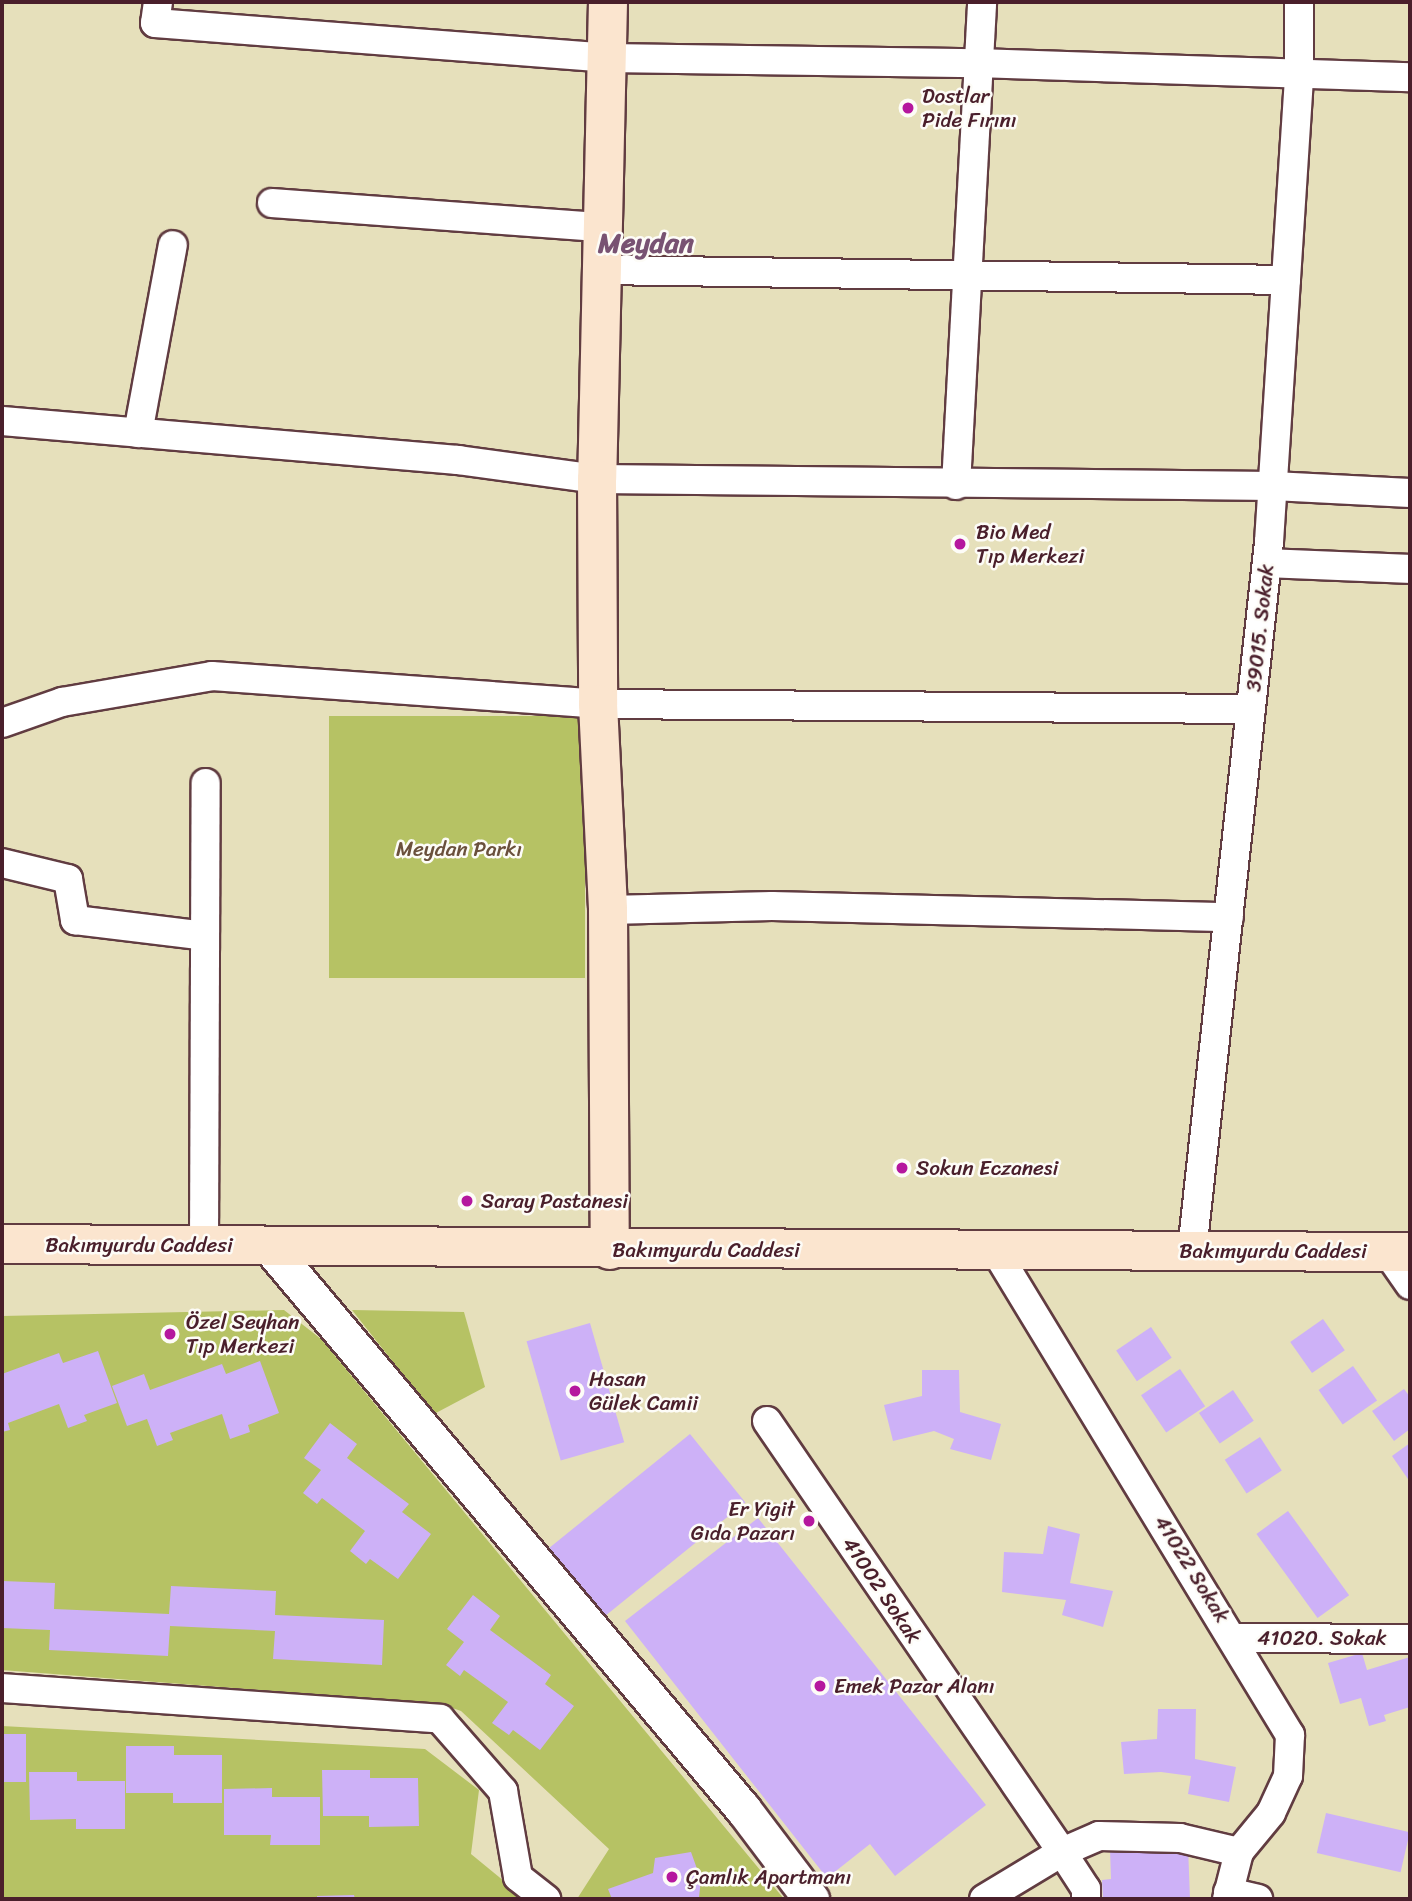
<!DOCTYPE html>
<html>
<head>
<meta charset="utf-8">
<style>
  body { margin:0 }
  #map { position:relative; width:1412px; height:1901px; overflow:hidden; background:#e6e0bb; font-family:Sriracha,sans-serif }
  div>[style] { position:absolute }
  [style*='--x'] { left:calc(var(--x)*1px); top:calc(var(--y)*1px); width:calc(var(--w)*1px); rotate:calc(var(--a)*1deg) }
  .green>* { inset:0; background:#b6c264; transform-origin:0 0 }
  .building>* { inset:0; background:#cdb1f7; transform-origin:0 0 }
  .roads { filter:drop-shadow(2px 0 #613c41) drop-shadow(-2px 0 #613c41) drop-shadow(0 2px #613c41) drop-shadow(0 -2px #613c41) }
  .minor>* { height:28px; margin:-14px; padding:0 14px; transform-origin:14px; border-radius:14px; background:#fff }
  .tertiary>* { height:35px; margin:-17.5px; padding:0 17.5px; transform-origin:17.5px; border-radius:17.5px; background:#fff }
  .secondary>* { height:38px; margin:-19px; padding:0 19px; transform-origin:19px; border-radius:19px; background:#fbe5cf }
  .dots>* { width:19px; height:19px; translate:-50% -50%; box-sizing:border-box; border:4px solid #fdfcf7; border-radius:50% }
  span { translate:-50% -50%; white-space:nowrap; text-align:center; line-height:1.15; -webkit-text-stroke:5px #fdfcf7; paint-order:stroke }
  .poi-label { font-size:21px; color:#4a1f2b }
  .left { translate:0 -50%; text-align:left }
  .right { translate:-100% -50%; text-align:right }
  .street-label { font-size:21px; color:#4a1f2b }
  .park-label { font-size:21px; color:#6a503c }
  .district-label { font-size:28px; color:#785272; font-weight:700 }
  .frame { position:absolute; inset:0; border:4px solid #4a1f2b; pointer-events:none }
</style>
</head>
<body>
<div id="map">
  <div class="green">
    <i style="left:329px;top:716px;width:256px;height:262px"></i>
    <i style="clip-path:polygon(284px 1310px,321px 1339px,784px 1899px,577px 1899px,609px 1849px,461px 1711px,441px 1704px,2px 1670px,2px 1316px)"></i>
    <i style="clip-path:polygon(352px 1310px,464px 1312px,485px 1387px,434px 1414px)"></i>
    <i style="clip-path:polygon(2px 1726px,425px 1749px,479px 1790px,471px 1854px,526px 1899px,2px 1899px)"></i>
  </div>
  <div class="building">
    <i style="left:1323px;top:1319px;width:38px;height:40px;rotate:55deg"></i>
    <i style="left:590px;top:1323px;width:124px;height:66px;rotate:74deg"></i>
    <i style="left:1151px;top:1327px;width:37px;height:42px;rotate:56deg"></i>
    <i style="clip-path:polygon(98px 1351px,117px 1403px,84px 1415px,87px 1421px,68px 1428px,59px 1404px,8px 1423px,10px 1430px,2px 1432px,2px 1374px,59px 1353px,63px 1363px)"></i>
    <i style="clip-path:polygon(260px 1361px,279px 1413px,248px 1425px,250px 1432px,230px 1439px,222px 1414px,170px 1433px,173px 1440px,157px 1446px,147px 1419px,127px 1426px,112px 1386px,144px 1374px,150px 1390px,222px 1364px,226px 1374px)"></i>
    <i style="left:1353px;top:1366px;width:42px;height:42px;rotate:55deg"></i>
    <i style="left:1180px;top:1369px;width:45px;height:47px;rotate:56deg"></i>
    <i style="clip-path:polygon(922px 1370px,959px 1370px,960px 1412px,1001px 1424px,991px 1460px,950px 1449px,954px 1439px,934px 1431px,893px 1441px,884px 1405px,922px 1396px)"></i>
    <i style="clip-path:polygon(1404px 1389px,1410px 1397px,1410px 1429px,1394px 1441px,1372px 1411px)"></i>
    <i style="left:1233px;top:1390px;width:37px;height:41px;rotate:56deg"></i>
    <i style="clip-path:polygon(330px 1423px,357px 1444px,347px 1458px,409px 1504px,402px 1512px,431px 1534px,398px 1579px,370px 1559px,366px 1564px,350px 1551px,365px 1531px,322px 1498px,317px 1504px,303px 1493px,321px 1470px,304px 1458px)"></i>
    <i style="left:690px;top:1434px;width:88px;height:196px;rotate:51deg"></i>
    <i style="left:1260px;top:1437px;width:40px;height:42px;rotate:57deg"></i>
    <i style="clip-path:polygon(1410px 1443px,1410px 1482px,1392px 1456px)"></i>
    <i style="left:1288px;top:1511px;width:104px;height:39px;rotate:54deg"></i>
    <i style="clip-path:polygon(758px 1518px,986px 1805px,895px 1876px,870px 1844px,827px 1878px,625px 1621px)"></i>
    <i style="clip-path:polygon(1048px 1526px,1080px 1534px,1070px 1583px,1113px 1591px,1103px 1627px,1062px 1615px,1066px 1600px,1002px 1592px,1004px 1552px,1043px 1554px)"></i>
    <i style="clip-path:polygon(2px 1581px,55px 1583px,54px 1609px,169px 1614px,171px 1586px,276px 1591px,275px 1615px,384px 1620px,382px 1665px,273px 1659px,275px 1631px,170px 1626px,168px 1656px,49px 1650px,50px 1630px,2px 1628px)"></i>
    <i style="clip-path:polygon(473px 1595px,500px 1616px,490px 1630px,551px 1675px,545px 1684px,574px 1706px,540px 1750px,513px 1730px,509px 1735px,492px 1723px,508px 1702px,464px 1670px,460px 1676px,446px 1665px,464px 1642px,447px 1629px)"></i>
    <i style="clip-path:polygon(1362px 1653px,1367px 1670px,1410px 1657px,1410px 1707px,1384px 1715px,1386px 1721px,1369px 1726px,1361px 1698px,1340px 1704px,1328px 1663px)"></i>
    <i style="clip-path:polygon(1158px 1709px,1196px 1709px,1195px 1759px,1236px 1767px,1229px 1802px,1188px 1794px,1191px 1776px,1161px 1772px,1124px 1774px,1121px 1742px,1157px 1739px)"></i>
    <i style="left:2px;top:1734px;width:24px;height:48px"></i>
    <i style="clip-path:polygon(126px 1746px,174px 1746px,174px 1755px,222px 1755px,222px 1803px,173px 1803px,173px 1793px,126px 1793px)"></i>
    <i style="clip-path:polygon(322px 1770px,370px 1770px,370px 1778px,418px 1778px,419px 1826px,369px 1827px,369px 1816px,323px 1816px)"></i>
    <i style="clip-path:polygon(29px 1772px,77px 1772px,77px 1781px,125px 1781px,125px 1829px,76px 1829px,76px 1819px,30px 1820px)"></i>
    <i style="clip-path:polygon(272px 1788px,272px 1797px,320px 1797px,320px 1845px,270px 1845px,271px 1835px,224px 1835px,224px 1789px)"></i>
    <i style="left:1326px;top:1813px;width:86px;height:41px;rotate:13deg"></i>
    <i style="clip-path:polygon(1188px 1846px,1190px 1899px,1103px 1899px,1102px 1880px,1111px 1879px,1110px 1849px)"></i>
    <i style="clip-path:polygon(691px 1852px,701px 1880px,699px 1897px,704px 1899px,612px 1899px,608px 1889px,653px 1873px,655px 1858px)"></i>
    <i style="clip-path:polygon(354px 1895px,355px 1899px,317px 1899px,317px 1896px)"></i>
  </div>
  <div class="roads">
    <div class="minor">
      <i style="--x:158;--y:2;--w:21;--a:98"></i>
      <i style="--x:155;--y:23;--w:453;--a:4.4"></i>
      <i style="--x:607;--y:58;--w:370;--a:0.8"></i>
      <i style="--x:977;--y:63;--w:433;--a:1.9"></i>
      <i style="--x:272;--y:203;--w:330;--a:4.2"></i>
      <i style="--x:599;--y:270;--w:687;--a:0.83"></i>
      <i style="--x:2;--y:421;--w:458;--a:4.9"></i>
      <i style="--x:458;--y:460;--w:140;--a:7.8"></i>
      <i style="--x:597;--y:479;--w:676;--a:0.59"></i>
      <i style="--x:1273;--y:486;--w:137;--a:2.9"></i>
      <i style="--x:138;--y:433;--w:191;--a:-79.5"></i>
      <i style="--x:956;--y:485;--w:484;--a:-86.9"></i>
      <i style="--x:1267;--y:563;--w:143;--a:2.4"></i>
      <i style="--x:2;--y:723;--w:64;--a:-19.3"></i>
      <i style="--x:62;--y:702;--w:152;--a:-9.8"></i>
      <i style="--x:212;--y:676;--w:387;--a:4.1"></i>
      <i style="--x:598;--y:704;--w:653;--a:0.44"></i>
      <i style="--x:2;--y:863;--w:68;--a:13.6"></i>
      <i style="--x:68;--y:879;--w:42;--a:80.3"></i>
      <i style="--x:75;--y:920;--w:131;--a:7"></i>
      <i style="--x:608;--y:910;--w:164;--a:-1.4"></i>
      <i style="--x:772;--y:906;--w:457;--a:1.4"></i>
      <i style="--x:204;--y:1246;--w:463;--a:-89.8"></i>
      <i style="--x:995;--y:1250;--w:568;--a:58.69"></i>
      <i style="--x:1290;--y:1735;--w:41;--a:92.8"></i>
      <i style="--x:1288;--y:1776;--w:41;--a:114.7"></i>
      <i style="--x:1271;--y:1813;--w:50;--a:129.4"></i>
      <i style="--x:1239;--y:1852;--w:49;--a:104.3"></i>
      <i style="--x:1192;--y:1251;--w:713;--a:-83.8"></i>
      <i style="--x:1269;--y:542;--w:469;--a:-86.3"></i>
      <i style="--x:1299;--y:74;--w:72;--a:-90"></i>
      <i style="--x:1387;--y:1252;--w:40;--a:55.1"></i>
      <i style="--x:767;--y:1421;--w:522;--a:55.61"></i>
      <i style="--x:1062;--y:1852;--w:44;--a:57"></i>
      <i style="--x:1086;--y:1889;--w:10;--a:90"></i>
      <i style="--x:1234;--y:1638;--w:176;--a:0.3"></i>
      <i style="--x:2;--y:1688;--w:439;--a:4"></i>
      <i style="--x:440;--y:1719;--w:96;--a:48.8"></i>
      <i style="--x:503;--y:1791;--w:87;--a:80.1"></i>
      <i style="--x:518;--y:1877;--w:36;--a:38"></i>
      <i style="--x:1228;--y:1892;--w:31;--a:13"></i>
      <i style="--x:984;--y:1899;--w:91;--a:-31.1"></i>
      <i style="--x:1062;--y:1852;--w:40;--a:-23.4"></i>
      <i style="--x:1099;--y:1836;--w:81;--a:1.4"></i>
      <i style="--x:1180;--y:1838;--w:61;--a:13.3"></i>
    </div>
    <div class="tertiary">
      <i style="--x:269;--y:1246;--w:736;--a:49.91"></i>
      <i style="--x:743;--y:1809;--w:113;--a:52.9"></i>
    </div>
    <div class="secondary">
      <i style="--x:608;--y:2;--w:477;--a:91.3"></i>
      <i style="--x:597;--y:479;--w:225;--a:89.7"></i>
      <i style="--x:598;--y:704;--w:206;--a:87.2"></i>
      <i style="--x:608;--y:910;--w:340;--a:89.7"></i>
      <i style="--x:2;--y:1244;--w:1408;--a:0.33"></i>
    </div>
  </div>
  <div class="dots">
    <i style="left:908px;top:108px;background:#b5179e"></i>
    <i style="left:960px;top:544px;background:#b5179e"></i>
    <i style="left:902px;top:1168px;background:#b5179e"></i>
    <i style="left:467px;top:1201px;background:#b5179e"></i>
    <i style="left:170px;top:1334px;background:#b5179e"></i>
    <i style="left:575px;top:1391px;background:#b5179e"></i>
    <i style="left:809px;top:1521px;background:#b5179e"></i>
    <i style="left:820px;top:1686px;background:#b5179e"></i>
    <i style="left:672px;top:1877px;background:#b5179e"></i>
  </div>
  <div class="poi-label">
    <span class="left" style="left:922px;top:108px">Dostlar<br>Pide Fırını</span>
    <span class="left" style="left:976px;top:544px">Bio Med<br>Tıp Merkezi</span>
    <span class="left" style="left:916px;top:1168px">Sokun Eczanesi</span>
    <span class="left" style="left:481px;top:1201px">Saray Pastanesi</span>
    <span class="left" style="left:186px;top:1334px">Özel Seyhan<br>Tıp Merkezi</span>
    <span class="left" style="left:589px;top:1391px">Hasan<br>Gülek Camii</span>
    <span class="right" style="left:795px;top:1521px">Er Yigit<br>Gıda Pazarı</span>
    <span class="left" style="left:834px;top:1686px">Emek Pazar Alanı</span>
    <span class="left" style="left:686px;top:1877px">Çamlık Apartmanı</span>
  </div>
  <div class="street-label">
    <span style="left:1260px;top:628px;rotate:-84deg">39015. Sokak</span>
    <span style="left:139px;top:1245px">Bakımyurdu Caddesi</span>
    <span style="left:706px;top:1250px">Bakımyurdu Caddesi</span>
    <span style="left:1273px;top:1251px">Bakımyurdu Caddesi</span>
    <span style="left:1192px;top:1569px;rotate:58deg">41022 Sokak</span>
    <span style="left:882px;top:1590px;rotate:56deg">41002 Sokak</span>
    <span style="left:1322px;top:1638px">41020. Sokak</span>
  </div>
  <div class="park-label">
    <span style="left:459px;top:849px">Meydan Parkı</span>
  </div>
  <div class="district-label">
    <span style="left:646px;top:243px">Meydan</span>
  </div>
  <div class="frame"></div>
</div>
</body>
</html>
